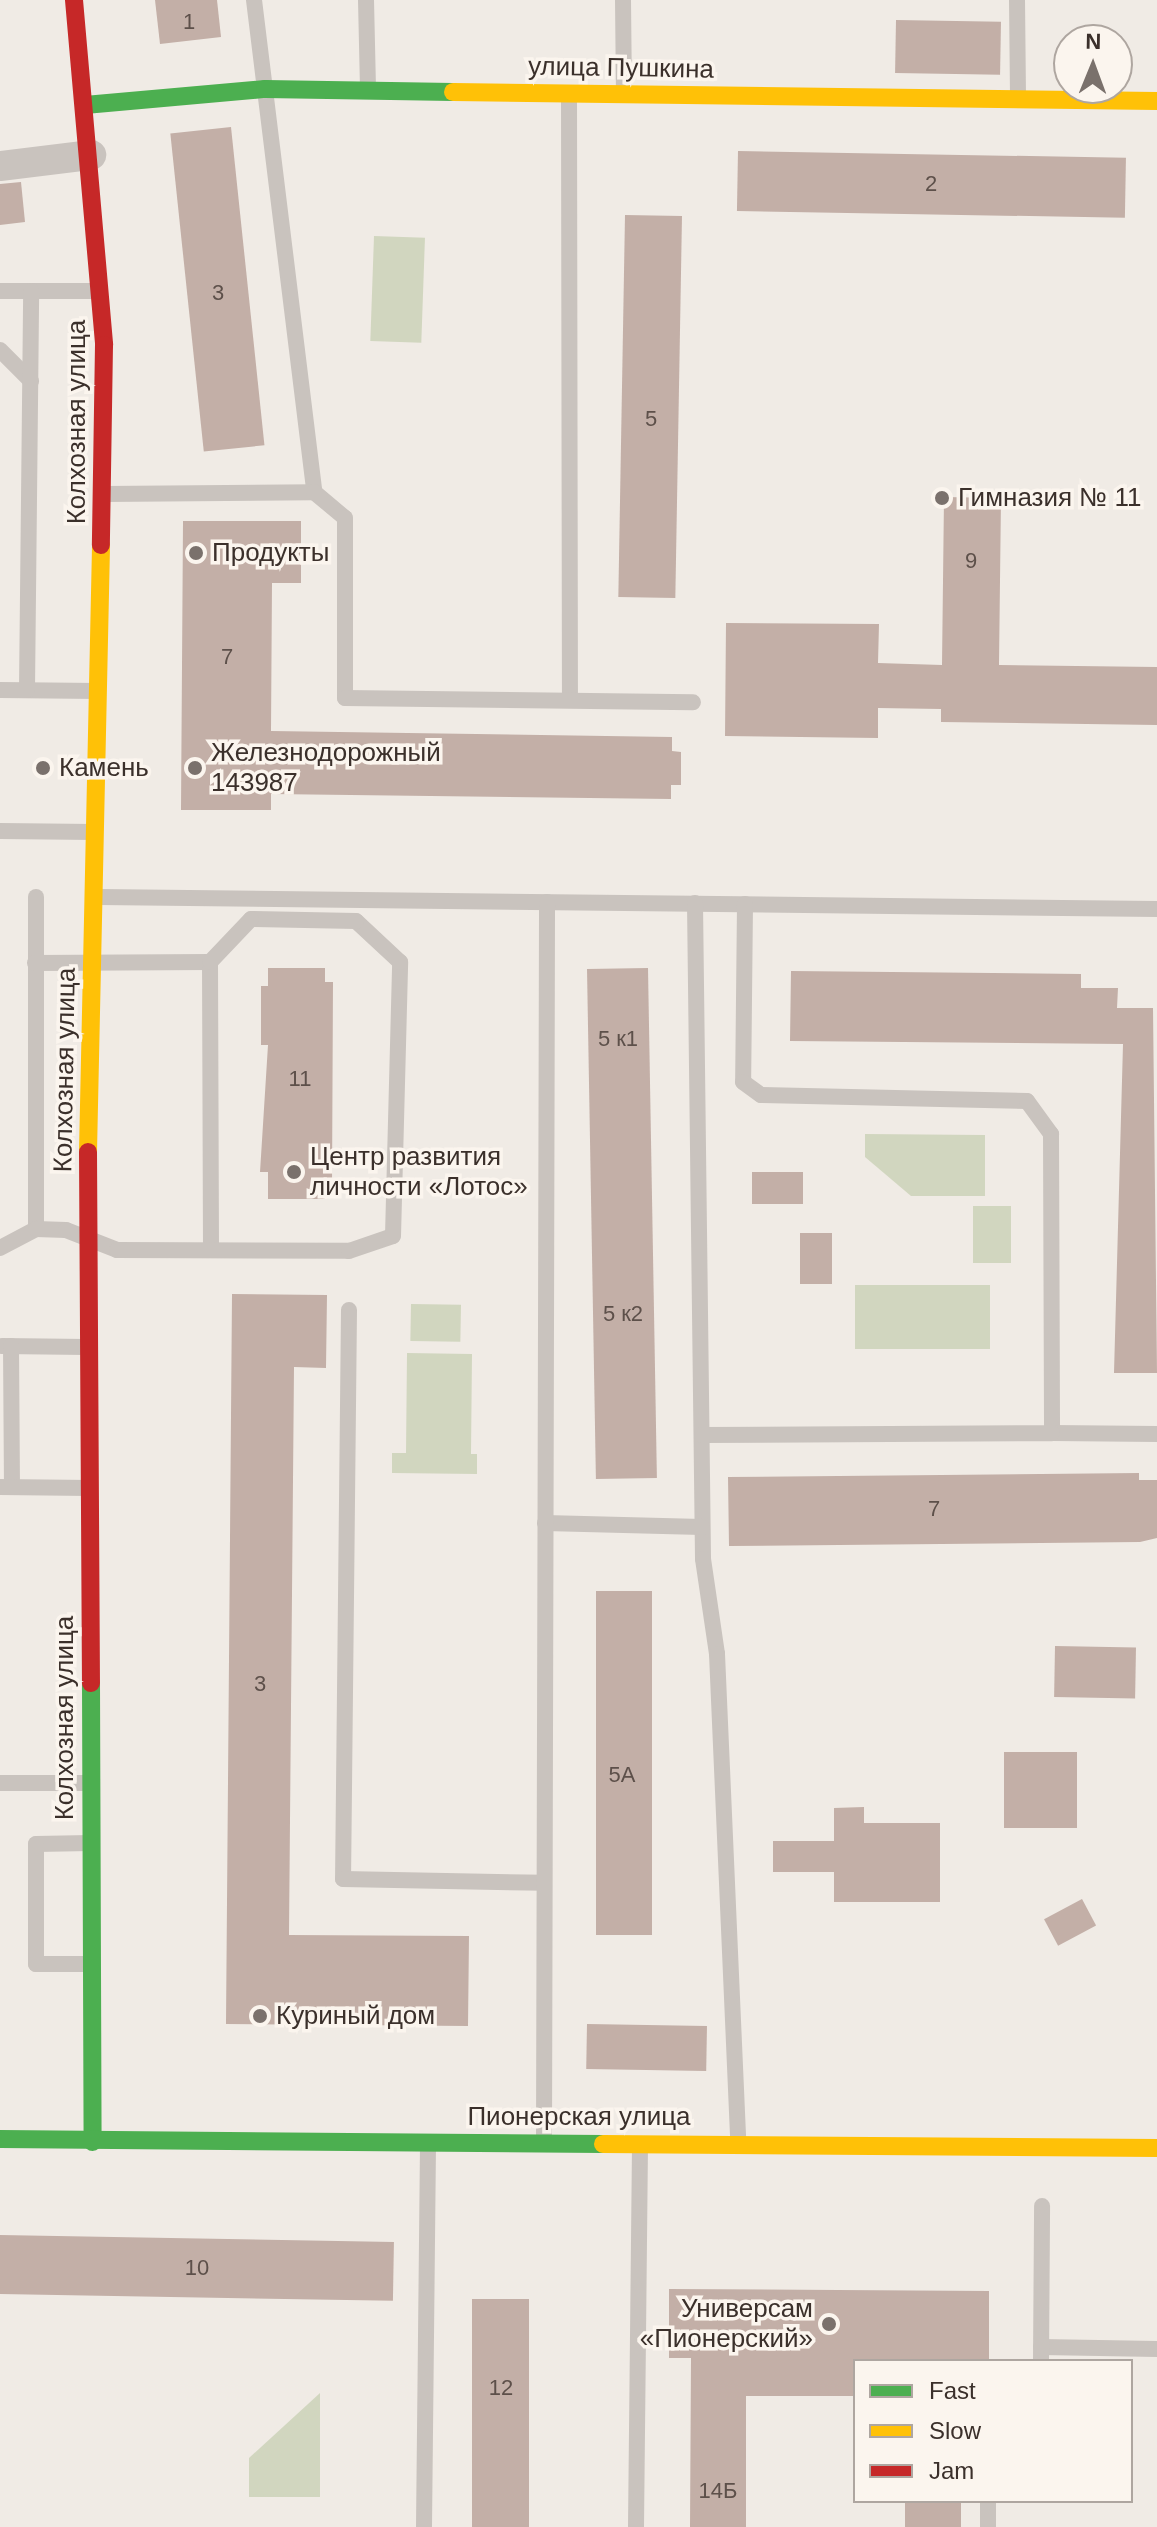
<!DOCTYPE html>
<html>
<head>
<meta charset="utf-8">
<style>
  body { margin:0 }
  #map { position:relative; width:1157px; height:2527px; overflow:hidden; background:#f0ebe5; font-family:Helvetica,sans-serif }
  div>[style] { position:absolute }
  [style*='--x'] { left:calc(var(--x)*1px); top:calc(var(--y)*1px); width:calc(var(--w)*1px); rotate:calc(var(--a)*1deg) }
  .green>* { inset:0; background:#d1d6bf; transform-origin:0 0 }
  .building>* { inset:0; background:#c3afa7; transform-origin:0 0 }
  .lane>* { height:16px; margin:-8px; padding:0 8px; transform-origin:8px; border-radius:8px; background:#c9c3be }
  .street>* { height:30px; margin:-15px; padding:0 15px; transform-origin:15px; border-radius:15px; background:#c9c3be }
  .fast>* { height:18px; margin:-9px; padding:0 9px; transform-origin:9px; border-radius:9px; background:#4caf50 }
  .slow>* { height:18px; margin:-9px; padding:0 9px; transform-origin:9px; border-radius:9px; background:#ffc107 }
  .jam>* { height:18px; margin:-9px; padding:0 9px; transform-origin:9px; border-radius:9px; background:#c62828 }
  .dots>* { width:22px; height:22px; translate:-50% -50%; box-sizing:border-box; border:4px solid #fbf5ee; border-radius:50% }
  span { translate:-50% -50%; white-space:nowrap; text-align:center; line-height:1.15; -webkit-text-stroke:7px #fbf5ee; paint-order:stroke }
  .number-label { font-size:22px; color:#5d504a }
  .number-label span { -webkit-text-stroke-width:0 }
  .street-label { font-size:26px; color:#3b302b }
  .poi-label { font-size:26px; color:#3b302b }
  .left { translate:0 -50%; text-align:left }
  .right { translate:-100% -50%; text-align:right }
  .legend { position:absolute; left:853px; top:2359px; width:280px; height:144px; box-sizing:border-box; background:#fbf5ee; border:2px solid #aea6a0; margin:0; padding:10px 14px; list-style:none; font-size:24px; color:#3b302b }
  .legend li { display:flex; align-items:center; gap:16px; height:40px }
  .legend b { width:40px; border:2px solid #aea6a0 }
  .north { position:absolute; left:1053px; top:24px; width:80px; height:80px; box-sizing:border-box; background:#fbf5ee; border:2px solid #aea6a0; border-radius:50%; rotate:1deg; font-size:22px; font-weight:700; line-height:32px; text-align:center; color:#3b302b }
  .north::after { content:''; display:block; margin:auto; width:28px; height:36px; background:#7a716c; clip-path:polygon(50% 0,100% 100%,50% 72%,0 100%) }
</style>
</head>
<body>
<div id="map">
  <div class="green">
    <i style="left:374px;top:236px;width:51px;height:105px;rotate:2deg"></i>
    <i style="clip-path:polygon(865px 1134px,985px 1135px,985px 1196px,911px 1196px,865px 1157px)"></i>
    <i style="left:973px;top:1206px;width:38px;height:57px"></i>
    <i style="left:855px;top:1285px;width:135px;height:64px"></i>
    <i style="left:411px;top:1304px;width:50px;height:37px;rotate:1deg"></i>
    <i style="clip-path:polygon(407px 1353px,472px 1354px,471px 1454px,477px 1454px,477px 1474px,392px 1473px,392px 1453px,406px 1453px)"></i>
    <i style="clip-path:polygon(320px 2393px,320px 2497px,249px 2497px,249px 2458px)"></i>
  </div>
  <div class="building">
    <i style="clip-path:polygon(155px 0,217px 0,221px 37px,160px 44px)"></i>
    <i style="left:896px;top:20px;width:105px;height:53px;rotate:1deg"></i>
    <i style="left:231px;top:127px;width:320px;height:61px;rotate:84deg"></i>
    <i style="left:738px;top:151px;width:388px;height:60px;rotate:1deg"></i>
    <i style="clip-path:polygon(21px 182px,25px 222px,0 225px,0 184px)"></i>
    <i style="left:625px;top:215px;width:57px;height:382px;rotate:1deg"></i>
    <i style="clip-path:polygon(944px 497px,1001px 498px,999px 665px,1157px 667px,1157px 725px,941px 722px,941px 709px,878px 708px,878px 738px,725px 736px,726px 623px,879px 624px,878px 663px,942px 665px)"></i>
    <i style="clip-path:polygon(183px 521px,301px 521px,301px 583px,272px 583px,271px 731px,672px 737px,672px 751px,681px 752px,681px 785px,671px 785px,671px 799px,271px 794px,271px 810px,181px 810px)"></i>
    <i style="clip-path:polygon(268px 968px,325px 968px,325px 982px,333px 982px,332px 1188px,325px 1188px,325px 1199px,268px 1199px,268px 1172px,260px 1172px,268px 1045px,261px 1045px,261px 986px,268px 986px)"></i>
    <i style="left:648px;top:968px;width:510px;height:61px;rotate:89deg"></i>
    <i style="clip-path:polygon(791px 971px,1081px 974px,1081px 988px,1118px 988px,1117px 1008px,1153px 1008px,1157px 1373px,1114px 1373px,1123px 1044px,790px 1041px)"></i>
    <i style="left:752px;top:1172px;width:51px;height:32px"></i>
    <i style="left:800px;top:1233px;width:32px;height:51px"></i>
    <i style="clip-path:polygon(232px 1294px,327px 1295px,326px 1368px,294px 1367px,289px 1935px,469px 1936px,468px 2026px,226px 2024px)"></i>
    <i style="clip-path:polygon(1139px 1473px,1139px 1480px,1157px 1480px,1157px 1538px,1140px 1542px,729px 1546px,728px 1477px)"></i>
    <i style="left:596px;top:1591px;width:56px;height:344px"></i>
    <i style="left:1055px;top:1646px;width:81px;height:51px;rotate:1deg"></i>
    <i style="left:1004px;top:1752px;width:73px;height:76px"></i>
    <i style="clip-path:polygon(864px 1807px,864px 1823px,940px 1823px,940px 1902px,834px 1902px,834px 1872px,773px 1872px,773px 1841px,834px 1841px,834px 1808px)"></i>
    <i style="left:1082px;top:1899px;width:30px;height:43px;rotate:62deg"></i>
    <i style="left:587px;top:2024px;width:120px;height:45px;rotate:1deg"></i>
    <i style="left:0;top:2235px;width:394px;height:59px;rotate:1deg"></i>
    <i style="clip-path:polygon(669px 2289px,989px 2291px,989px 2361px,855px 2361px,855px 2396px,746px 2396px,746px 2527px,690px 2527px,691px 2358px,669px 2358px)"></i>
    <i style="left:472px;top:2299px;width:57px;height:228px"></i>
    <i style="left:905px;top:2501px;width:56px;height:26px"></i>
  </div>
  <div class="lane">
    <i style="--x:254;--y:0;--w:496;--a:83"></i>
    <i style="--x:366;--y:0;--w:90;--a:88.7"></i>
    <i style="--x:623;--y:0;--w:93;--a:89.4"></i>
    <i style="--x:1017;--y:0;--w:98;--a:89.4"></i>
    <i style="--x:569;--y:95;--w:605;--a:89.91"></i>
    <i style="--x:0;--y:291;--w:98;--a:0"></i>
    <i style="--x:0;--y:350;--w:44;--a:45"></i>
    <i style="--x:105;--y:494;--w:209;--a:-0.5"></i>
    <i style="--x:314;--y:492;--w:40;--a:40"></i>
    <i style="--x:345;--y:518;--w:180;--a:90"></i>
    <i style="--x:345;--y:698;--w:348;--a:0.7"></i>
    <i style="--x:0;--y:690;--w:98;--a:0.6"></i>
    <i style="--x:27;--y:690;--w:399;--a:-89.4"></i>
    <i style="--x:0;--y:831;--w:94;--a:0.6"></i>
    <i style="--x:36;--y:897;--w:332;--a:90"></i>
    <i style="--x:99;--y:897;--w:1058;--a:0.65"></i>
    <i style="--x:695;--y:903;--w:656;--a:89.3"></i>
    <i style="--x:703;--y:1559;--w:96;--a:81.6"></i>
    <i style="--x:717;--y:1654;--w:489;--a:87.5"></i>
    <i style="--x:745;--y:904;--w:178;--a:90.6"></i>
    <i style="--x:743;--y:1082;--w:22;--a:36"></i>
    <i style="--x:761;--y:1095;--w:266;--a:1.3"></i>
    <i style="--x:1027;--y:1101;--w:41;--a:54"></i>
    <i style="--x:1051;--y:1134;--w:299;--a:89.8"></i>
    <i style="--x:1052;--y:1433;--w:105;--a:0.5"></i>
    <i style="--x:35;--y:963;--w:175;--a:-0.3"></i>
    <i style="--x:210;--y:962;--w:288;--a:89.8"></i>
    <i style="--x:0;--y:1248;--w:41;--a:-27.8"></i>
    <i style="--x:36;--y:1229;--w:30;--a:2"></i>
    <i style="--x:66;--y:1230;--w:55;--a:21.4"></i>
    <i style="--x:117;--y:1250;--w:232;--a:0.2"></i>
    <i style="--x:349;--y:1251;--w:46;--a:-18.8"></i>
    <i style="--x:393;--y:1236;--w:274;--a:-88.5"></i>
    <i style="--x:400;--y:962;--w:60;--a:-137"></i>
    <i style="--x:356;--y:921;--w:105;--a:-178.9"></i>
    <i style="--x:251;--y:919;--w:59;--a:133.6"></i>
    <i style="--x:349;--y:1310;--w:569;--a:90.6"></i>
    <i style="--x:343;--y:1879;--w:201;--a:1.1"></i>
    <i style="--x:2;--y:1346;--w:84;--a:0.7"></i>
    <i style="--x:11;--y:1346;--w:141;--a:89.6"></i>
    <i style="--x:702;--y:1435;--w:350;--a:-0.3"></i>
    <i style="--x:0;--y:1487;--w:90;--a:0.6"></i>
    <i style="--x:545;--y:1523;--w:157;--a:1.5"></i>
    <i style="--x:0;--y:1783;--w:90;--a:0"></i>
    <i style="--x:90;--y:1843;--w:54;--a:178.9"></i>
    <i style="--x:36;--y:1844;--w:120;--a:90"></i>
    <i style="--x:36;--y:1964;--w:54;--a:0"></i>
    <i style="--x:544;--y:2142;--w:1240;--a:-89.86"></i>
    <i style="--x:1041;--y:2347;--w:116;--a:1"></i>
    <i style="--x:1041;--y:2361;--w:155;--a:-89.6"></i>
    <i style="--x:424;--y:2527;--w:382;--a:-89.4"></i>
    <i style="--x:636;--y:2527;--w:382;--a:-89.4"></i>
    <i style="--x:988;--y:2527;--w:26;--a:-90"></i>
  </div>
  <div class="street">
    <i style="--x:0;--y:166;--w:92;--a:-6.9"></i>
  </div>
  <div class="fast">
    <i style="--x:85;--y:105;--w:181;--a:-5.1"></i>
    <i style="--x:265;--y:89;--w:188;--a:0.9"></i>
    <i style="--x:91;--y:1683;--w:459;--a:89.8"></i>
    <i style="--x:0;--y:2139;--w:603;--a:0.48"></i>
  </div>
  <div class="slow">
    <i style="--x:453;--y:92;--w:704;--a:0.73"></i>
    <i style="--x:88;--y:1152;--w:607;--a:-88.77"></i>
    <i style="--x:603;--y:2144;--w:554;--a:0.41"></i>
  </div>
  <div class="jam">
    <i style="--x:74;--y:0;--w:346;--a:85"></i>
    <i style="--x:104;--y:345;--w:200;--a:90.9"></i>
    <i style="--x:88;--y:1152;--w:531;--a:89.68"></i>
  </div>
  <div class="dots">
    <i style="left:942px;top:498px;background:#7a716c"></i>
    <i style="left:196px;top:553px;background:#7a716c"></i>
    <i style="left:43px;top:768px;background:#7a716c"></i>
    <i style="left:195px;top:768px;background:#7a716c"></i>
    <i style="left:294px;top:1172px;background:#7a716c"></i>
    <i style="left:260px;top:2016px;background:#7a716c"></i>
    <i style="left:829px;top:2324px;background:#7a716c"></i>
  </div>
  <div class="number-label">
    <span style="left:189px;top:22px">1</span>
    <span style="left:931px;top:184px">2</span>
    <span style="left:218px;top:293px">3</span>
    <span style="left:651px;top:419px">5</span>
    <span style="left:971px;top:561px">9</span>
    <span style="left:227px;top:657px">7</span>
    <span style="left:618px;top:1039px">5 к1</span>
    <span style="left:300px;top:1079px">11</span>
    <span style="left:623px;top:1314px">5 к2</span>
    <span style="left:934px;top:1509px">7</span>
    <span style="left:260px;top:1684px">3</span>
    <span style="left:622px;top:1775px">5А</span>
    <span style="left:197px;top:2268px">10</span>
    <span style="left:501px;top:2388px">12</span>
    <span style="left:718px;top:2491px">14Б</span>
  </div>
  <div class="street-label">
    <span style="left:621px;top:68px;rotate:1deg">улица Пушкина</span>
    <span style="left:77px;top:422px;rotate:-90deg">Колхозная улица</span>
    <span style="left:65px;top:1070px;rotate:-89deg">Колхозная улица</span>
    <span style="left:65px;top:1718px;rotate:-90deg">Колхозная улица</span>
    <span style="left:579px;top:2117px">Пионерская улица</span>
  </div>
  <div class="poi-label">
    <span class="left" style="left:958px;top:498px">Гимназия № 11</span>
    <span class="left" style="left:212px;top:553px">Продукты</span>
    <span class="left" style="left:211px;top:768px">Железнодорожный<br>143987</span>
    <span class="left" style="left:59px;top:768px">Камень</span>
    <span class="left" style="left:310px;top:1172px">Центр развития<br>личности «Лотос»</span>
    <span class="left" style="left:276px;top:2016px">Куриный дом</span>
    <span class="right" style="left:813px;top:2324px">Универсам<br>«Пионерский»</span>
  </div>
  <ul class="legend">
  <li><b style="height:10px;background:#4caf50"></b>Fast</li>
  <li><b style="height:10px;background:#ffc107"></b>Slow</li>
  <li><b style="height:10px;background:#c62828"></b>Jam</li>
  </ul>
  <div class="north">N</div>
</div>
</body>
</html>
